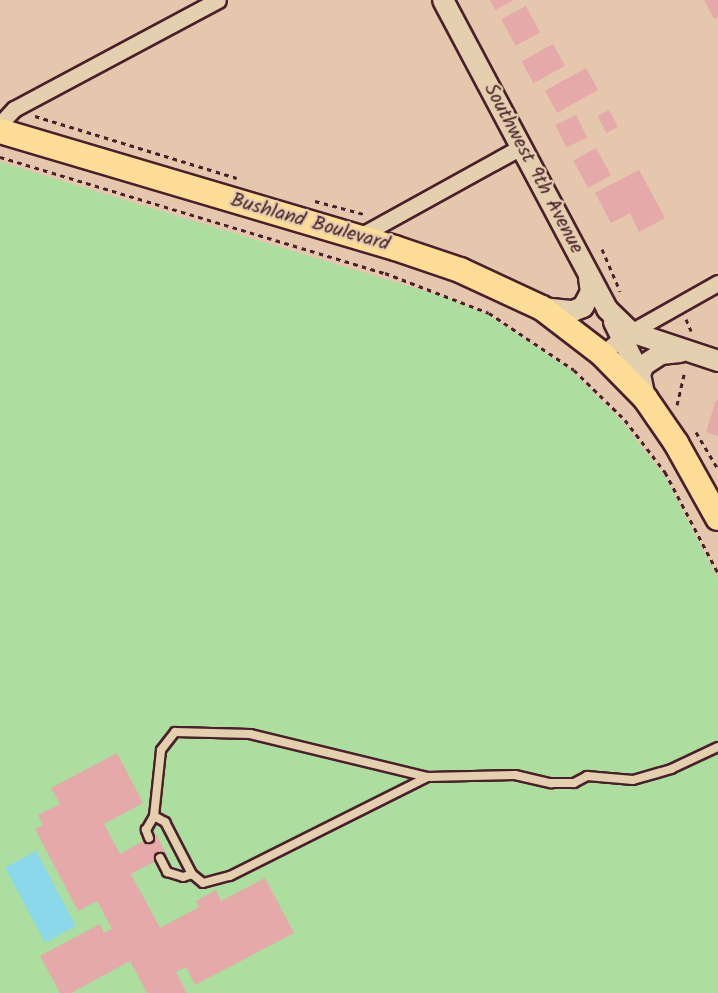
<!DOCTYPE html>
<html>
<head>
<meta charset="utf-8">
<style>
  body { margin:0 }
  #map { position:relative; width:718px; height:993px; overflow:hidden; background:#e4c7ad; font-family:Kalam,sans-serif }
  div>[style] { position:absolute }
  [style*='--x'] { left:calc(var(--x)*1px); top:calc(var(--y)*1px); width:calc(var(--w)*1px); rotate:calc(var(--a)*1deg) }
  .green>* { inset:0; background:#acde9f }
  .water>* { inset:0; background:#8bd8eb; transform-origin:0 0 }
  .building>* { inset:0; background:#e4a9a8; transform-origin:0 0 }
  .path>* { height:3px; margin-top:-1.5px; transform-origin:0; background:repeating-linear-gradient(90deg,#4a1f2b 0 4.5px,transparent 0 9px) }
  .roads { filter:drop-shadow(2px 0 #4a1f2b) drop-shadow(-2px 0 #4a1f2b) drop-shadow(0 2px #4a1f2b) drop-shadow(0 -2px #4a1f2b) }
  .service>* { height:8px; margin:-4px; padding:0 4px; transform-origin:4px; border-radius:4px; background:#e4cfae }
  .minor>* { height:15px; margin:-7.5px; padding:0 7.5px; transform-origin:7.5px; border-radius:7.5px; background:#e4cfae }
  .tertiary>* { height:20px; margin:-10px; padding:0 10px; transform-origin:10px; border-radius:10px; background:#e4cfae }
  .primary>* { height:24px; margin:-12px; padding:0 12px; transform-origin:12px; border-radius:12px; background:#fedd96 }
  span { translate:-50% -50%; white-space:nowrap; text-align:center; line-height:1.15; -webkit-text-stroke:4.5px #e4cfae; paint-order:stroke }
  .street-label { font-size:20px; color:#4a1f2b }
</style>
</head>
<body>
<div id="map">
  <div class="green">
    <i style="clip-path:polygon(0 162px,447px 298px,490px 316px,571px 370px,621px 420px,666px 478px,718px 579px,718px 993px,0 993px)"></i>
  </div>
  <div class="water">
    <i style="left:36px;top:851px;width:85px;height:35px;rotate:62deg"></i>
  </div>
  <div class="building">
    <i style="clip-path:polygon(490px 0,514px 0,495px 10px)"></i>
    <i style="clip-path:polygon(704px 0,718px 0,718px 17px,714px 19px)"></i>
    <i style="left:526px;top:6px;width:30px;height:28px;rotate:62deg"></i>
    <i style="left:553px;top:44px;width:25px;height:36px;rotate:61deg"></i>
    <i style="left:586px;top:68px;width:25px;height:47px;rotate:61deg"></i>
    <i style="left:609px;top:110px;width:19px;height:13px;rotate:62deg"></i>
    <i style="left:576px;top:115px;width:25px;height:23px;rotate:64deg"></i>
    <i style="left:596px;top:148px;width:31px;height:26px;rotate:61deg"></i>
    <i style="clip-path:polygon(639px 170px,665px 218px,639px 232px,630px 213px,611px 223px,595px 193px)"></i>
    <i style="clip-path:polygon(716px 400px,718px 401px,718px 436px,706px 432px)"></i>
    <i style="clip-path:polygon(117px 753px,143px 803px,104px 824px,120px 854px,156px 834px,167px 855px,131px 874px,160px 928px,199px 907px,196px 901px,216px 890px,221px 901px,265px 878px,294px 933px,195px 985px,186px 967px,176px 972px,187px 993px,147px 993px,130px 961px,71px 993px,60px 993px,40px 956px,100px 924px,104px 933px,112px 929px,97px 901px,78px 911px,35px 829px,43px 825px,38px 815px,60px 804px,51px 788px)"></i>
  </div>
  <div class="path">
    <i style="--x:35;--y:116;--w:211;--a:17.1"></i>
    <i style="--x:0;--y:157;--w:402;--a:16.8"></i>
    <i style="--x:385;--y:273;--w:111;--a:21"></i>
    <i style="--x:489;--y:313;--w:102;--a:33.8"></i>
    <i style="--x:574;--y:370;--w:71;--a:44.4"></i>
    <i style="--x:625;--y:420;--w:66;--a:52.4"></i>
    <i style="--x:665;--y:472;--w:114;--a:62.3"></i>
    <i style="--x:315;--y:201;--w:51;--a:14.9"></i>
    <i style="--x:602;--y:249;--w:46;--a:66.8"></i>
    <i style="--x:686;--y:319;--w:13;--a:67"></i>
    <i style="--x:677;--y:405;--w:32;--a:-77"></i>
    <i style="--x:696;--y:432;--w:43;--a:59.3"></i>
  </div>
  <div class="roads">
    <div class="service">
      <i style="--x:154;--y:816;--w:66;--a:-83.9"></i>
      <i style="--x:161;--y:750;--w:23;--a:-52"></i>
      <i style="--x:175;--y:732;--w:75;--a:1.5"></i>
      <i style="--x:250;--y:734;--w:183;--a:13.6"></i>
      <i style="--x:428;--y:777;--w:87;--a:-1.3"></i>
      <i style="--x:515;--y:775;--w:37;--a:13"></i>
      <i style="--x:551;--y:783;--w:23;--a:0"></i>
      <i style="--x:574;--y:783;--w:15;--a:-28"></i>
      <i style="--x:587;--y:776;--w:46;--a:5"></i>
      <i style="--x:633;--y:780;--w:40;--a:-16"></i>
      <i style="--x:671;--y:769;--w:52;--a:-25.1"></i>
      <i style="--x:149;--y:838;--w:9;--a:-111"></i>
      <i style="--x:146;--y:830;--w:16;--a:-60"></i>
      <i style="--x:154;--y:816;--w:13;--a:29"></i>
      <i style="--x:165;--y:822;--w:59;--a:62.6"></i>
      <i style="--x:192;--y:874;--w:14;--a:39"></i>
      <i style="--x:203;--y:883;--w:28;--a:-15"></i>
      <i style="--x:230;--y:876;--w:221;--a:-26.6"></i>
      <i style="--x:160;--y:858;--w:16;--a:63"></i>
      <i style="--x:167;--y:872;--w:17;--a:17"></i>
      <i style="--x:183;--y:877;--w:9;--a:-18"></i>
    </div>
    <div class="minor">
      <i style="--x:0;--y:124;--w:21;--a:-47"></i>
      <i style="--x:14;--y:109;--w:231;--a:-28.1"></i>
      <i style="--x:358;--y:237;--w:186;--a:-28.9"></i>
      <i style="--x:602;--y:354;--w:26;--a:-40"></i>
      <i style="--x:622;--y:337;--w:110;--a:-29.4"></i>
    </div>
    <div class="tertiary">
      <i style="--x:443;--y:0;--w:350;--a:62"></i>
      <i style="--x:607;--y:309;--w:33;--a:44"></i>
      <i style="--x:631;--y:332;--w:92;--a:18.4"></i>
      <i style="--x:542;--y:308;--w:31;--a:6"></i>
      <i style="--x:573;--y:311;--w:11;--a:-22"></i>
      <i style="--x:583;--y:307;--w:17;--a:-62"></i>
      <i style="--x:591;--y:292;--w:14;--a:-98"></i>
      <i style="--x:614;--y:322;--w:58;--a:63.4"></i>
      <i style="--x:645;--y:398;--w:25;--a:-102"></i>
      <i style="--x:640;--y:374;--w:10;--a:-66"></i>
      <i style="--x:644;--y:365;--w:20;--a:-33"></i>
      <i style="--x:661;--y:354;--w:19;--a:-6"></i>
    </div>
    <div class="primary">
      <i style="--x:0;--y:131;--w:412;--a:16.5"></i>
      <i style="--x:395;--y:248;--w:69;--a:18.7"></i>
      <i style="--x:460;--y:270;--w:90;--a:24.9"></i>
      <i style="--x:542;--y:308;--w:76;--a:37.5"></i>
      <i style="--x:602;--y:354;--w:62;--a:45.7"></i>
      <i style="--x:645;--y:398;--w:55;--a:55.4"></i>
      <i style="--x:676;--y:443;--w:86;--a:60.8"></i>
    </div>
  </div>
  <div class="street-label">
    <span style="left:533px;top:169px;rotate:62deg">Southwest 9th Avenue</span>
    <span style="left:310px;top:223px;rotate:16deg">Bushland Boulevard</span>
  </div>
</div>
</body>
</html>
